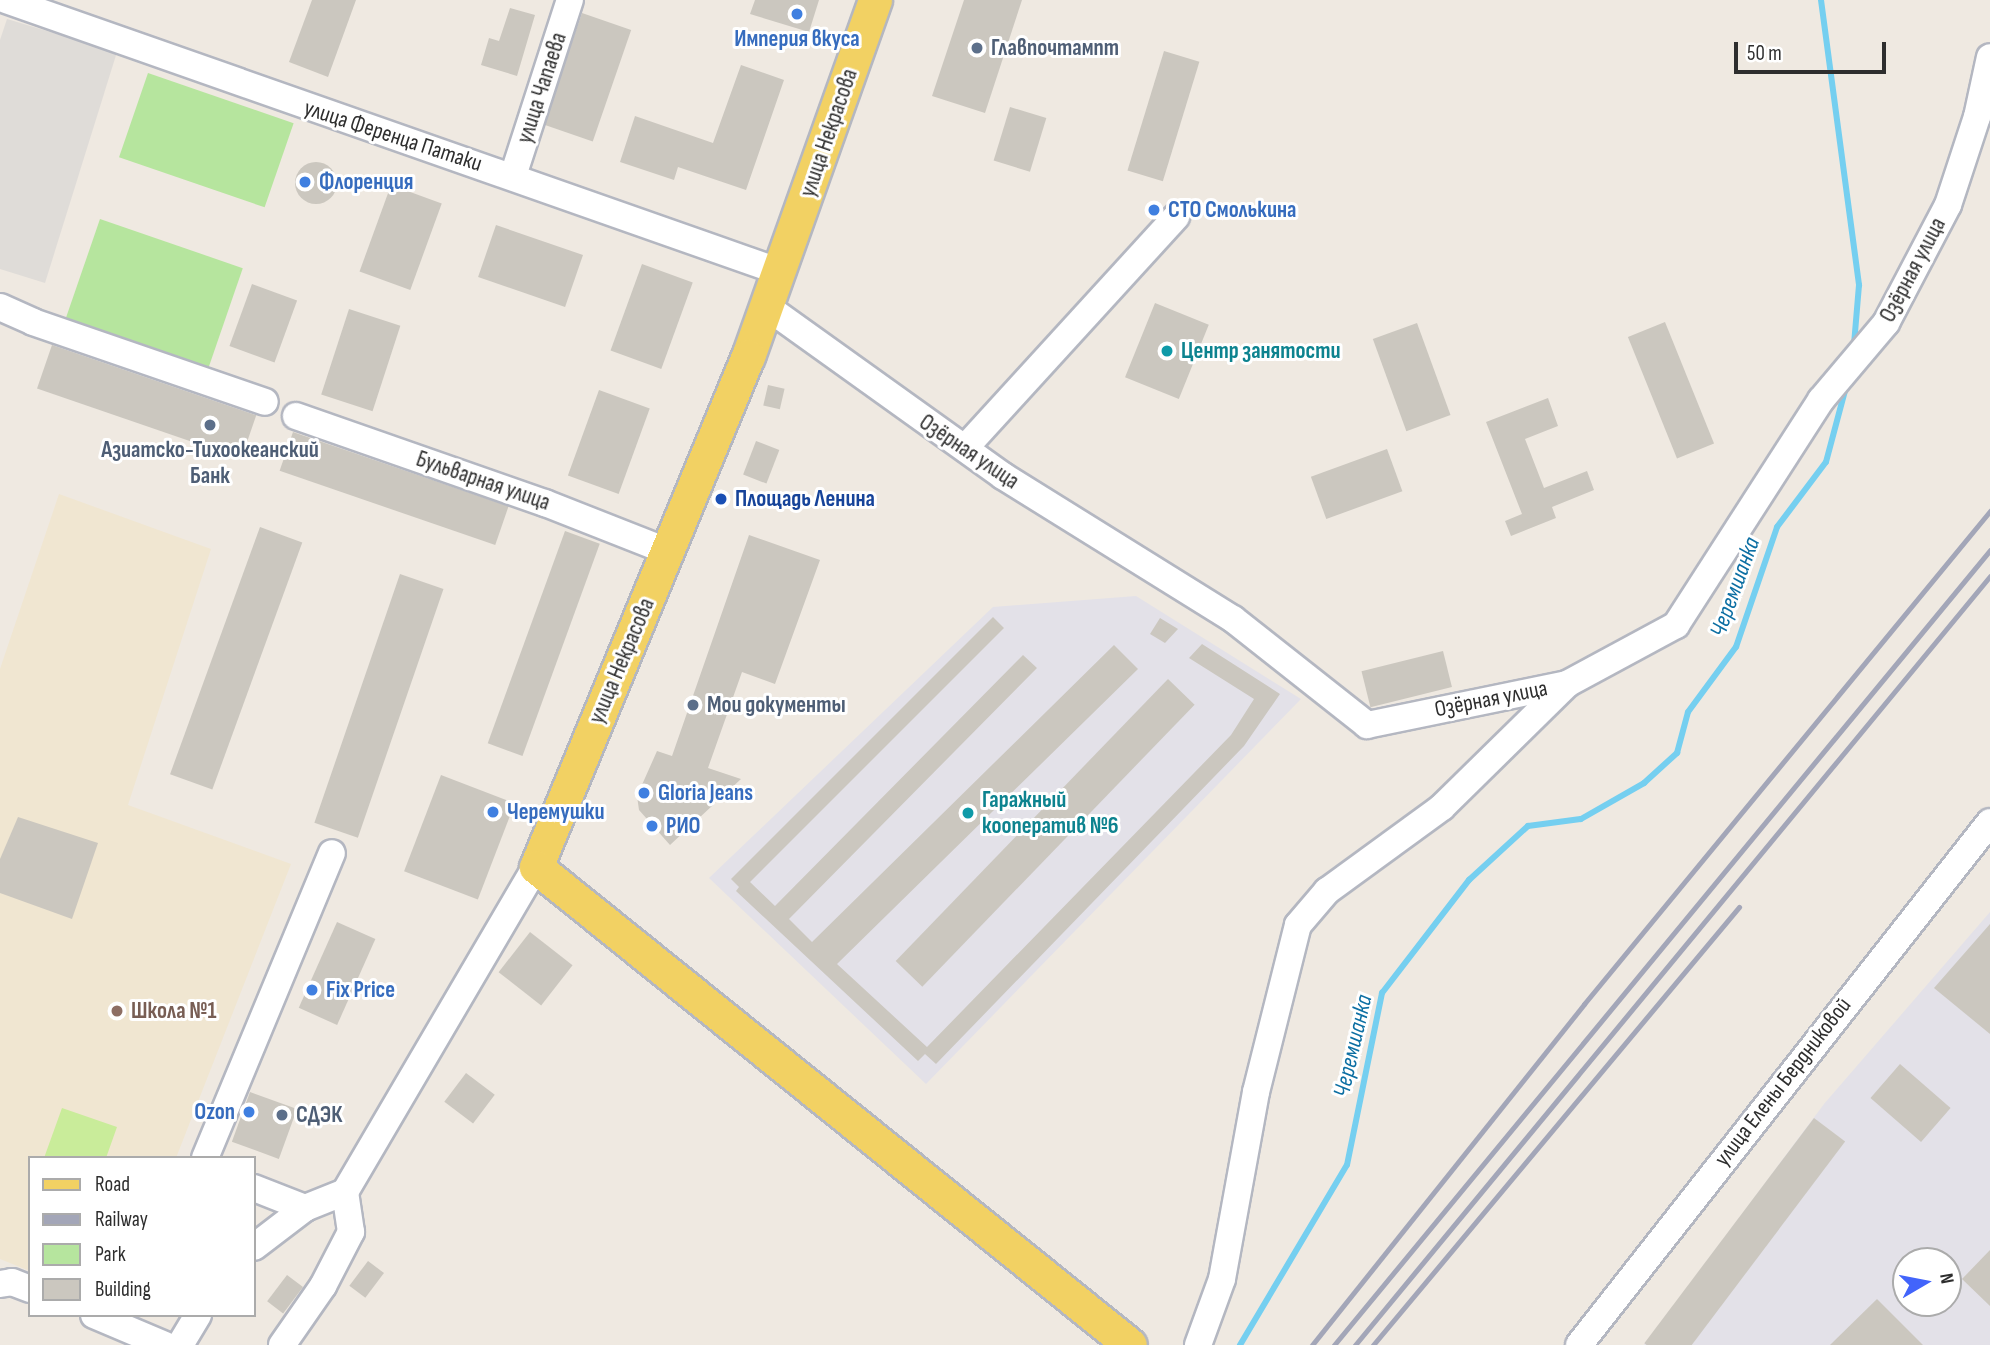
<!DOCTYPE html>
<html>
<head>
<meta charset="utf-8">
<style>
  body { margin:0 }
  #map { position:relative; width:1990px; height:1345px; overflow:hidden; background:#efe9e1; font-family:"Sofia Sans Condensed",sans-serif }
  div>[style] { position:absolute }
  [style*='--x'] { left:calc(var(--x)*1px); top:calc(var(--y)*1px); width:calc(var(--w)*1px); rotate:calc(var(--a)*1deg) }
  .industrial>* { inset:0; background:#e3e1e8 }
  .education>* { inset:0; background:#f0e6d1 }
  .green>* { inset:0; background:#b6e59e; transform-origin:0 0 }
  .pitch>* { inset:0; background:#c9ec9a }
  .plaza>* { inset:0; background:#dfdcd8 }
  .stream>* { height:6px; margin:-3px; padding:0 3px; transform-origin:3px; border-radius:3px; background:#75cff0 }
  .building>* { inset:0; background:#cbc7bf; transform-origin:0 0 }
  .round { border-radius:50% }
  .roads { filter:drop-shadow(2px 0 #b4b7c1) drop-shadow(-2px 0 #b4b7c1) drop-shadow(0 2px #b4b7c1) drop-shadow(0 -2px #b4b7c1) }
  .minor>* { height:26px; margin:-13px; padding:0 13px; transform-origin:13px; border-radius:13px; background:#fff }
  .major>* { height:33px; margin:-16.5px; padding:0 16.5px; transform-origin:16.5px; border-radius:16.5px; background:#f2d163 }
  .rail>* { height:5px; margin:-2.5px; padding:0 2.5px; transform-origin:2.5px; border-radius:2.5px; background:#a3a6b8 }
  .dots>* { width:19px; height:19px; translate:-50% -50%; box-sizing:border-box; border:4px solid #fff; border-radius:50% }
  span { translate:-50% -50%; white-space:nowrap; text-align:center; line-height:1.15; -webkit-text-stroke:6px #fff; paint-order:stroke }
  .shop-label { font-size:23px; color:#366cbe; font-weight:700 }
  .left { translate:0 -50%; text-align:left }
  .right { translate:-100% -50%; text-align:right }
  .service-label { font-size:23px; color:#4e5e75; font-weight:700 }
  .street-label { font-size:23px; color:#2e2e2e }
  .culture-label { font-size:23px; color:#0d838f; font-weight:700 }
  .transit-label { font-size:23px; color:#164399; font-weight:700 }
  .education-label { font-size:23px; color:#785e54; font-weight:700 }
  .water-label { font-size:24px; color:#0d6fa3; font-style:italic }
  .legend { position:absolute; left:28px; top:1156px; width:228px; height:161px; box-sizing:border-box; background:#fff; border:2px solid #ababab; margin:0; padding:9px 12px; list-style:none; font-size:21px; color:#2e2e2e }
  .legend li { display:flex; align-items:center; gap:14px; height:35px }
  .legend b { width:35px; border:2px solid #ababab }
  .north { position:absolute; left:1892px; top:1247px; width:70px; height:70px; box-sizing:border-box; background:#fff; border:2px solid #ababab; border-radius:50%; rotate:80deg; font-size:19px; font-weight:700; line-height:28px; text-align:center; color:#2e2e2e }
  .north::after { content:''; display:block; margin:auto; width:24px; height:32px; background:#4264fb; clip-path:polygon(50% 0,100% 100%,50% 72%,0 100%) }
  .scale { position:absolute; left:1734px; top:42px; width:152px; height:32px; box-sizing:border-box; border:4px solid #2e2e2e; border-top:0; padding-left:9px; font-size:21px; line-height:24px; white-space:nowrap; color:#2e2e2e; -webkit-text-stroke:5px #fff; paint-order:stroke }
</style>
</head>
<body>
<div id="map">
  <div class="industrial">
    <i style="clip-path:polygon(1136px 596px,1301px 699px,926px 1084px,709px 878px,993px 607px)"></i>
    <i style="clip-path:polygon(evenodd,1990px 912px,1990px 1345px,1644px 1345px,1824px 1104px,1990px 912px,1906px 1261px,1948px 1261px,1948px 1303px,1906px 1303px,1906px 1261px)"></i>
  </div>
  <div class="education">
    <i style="clip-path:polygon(59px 494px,211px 549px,128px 805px,291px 864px,176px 1158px,30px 1158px,30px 1271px,0 1259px,0 669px)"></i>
  </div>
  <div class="green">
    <i style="left:148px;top:73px;width:154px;height:89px;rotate:19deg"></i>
    <i style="left:100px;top:219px;width:151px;height:105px;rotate:19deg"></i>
  </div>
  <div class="pitch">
    <i style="clip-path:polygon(62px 1108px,117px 1127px,106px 1158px,44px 1158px)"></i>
  </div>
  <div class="plaza">
    <i style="clip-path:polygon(7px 19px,117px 52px,45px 283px,0 269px,0 40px)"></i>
  </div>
  <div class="stream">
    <i style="--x:1821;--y:0;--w:288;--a:82.4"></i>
    <i style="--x:1859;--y:285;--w:60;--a:94.8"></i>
    <i style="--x:1240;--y:1345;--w:209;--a:-59.3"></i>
    <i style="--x:1347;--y:1165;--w:176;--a:-78.5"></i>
    <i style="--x:1382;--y:993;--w:143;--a:-52.4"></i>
    <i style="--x:1469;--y:880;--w:80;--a:-42.5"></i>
    <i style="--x:1528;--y:826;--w:53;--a:-7.5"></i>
    <i style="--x:1581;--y:819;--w:73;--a:-29.7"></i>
    <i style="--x:1644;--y:783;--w:45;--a:-42.3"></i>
    <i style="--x:1677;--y:753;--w:42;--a:-75"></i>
    <i style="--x:1688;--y:712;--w:81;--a:-53.6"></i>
    <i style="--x:1736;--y:647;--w:127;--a:-71.1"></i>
    <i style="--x:1777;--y:527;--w:81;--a:-53"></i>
    <i style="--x:1826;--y:462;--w:78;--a:-75.1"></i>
  </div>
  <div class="building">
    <i style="clip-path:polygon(312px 0,356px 0,328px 77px,289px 62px)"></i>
    <i style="clip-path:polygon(755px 0,819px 0,809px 32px,750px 14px)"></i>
    <i style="clip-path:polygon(964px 0,1022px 0,985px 113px,932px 96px)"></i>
    <i style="clip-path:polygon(510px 8px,535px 15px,517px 76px,481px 65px,489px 38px,499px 41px)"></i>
    <i style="left:582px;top:13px;width:52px;height:118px;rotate:19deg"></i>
    <i style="left:1164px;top:51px;width:37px;height:125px;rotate:17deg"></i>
    <i style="clip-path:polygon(741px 65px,784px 80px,746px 190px,678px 167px,674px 180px,620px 162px,635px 116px,713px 143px)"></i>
    <i style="left:1010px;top:107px;width:38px;height:56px;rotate:17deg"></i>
    <i class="round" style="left:295px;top:162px;width:42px;height:42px"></i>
    <i style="left:391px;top:185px;width:54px;height:92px;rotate:20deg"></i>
    <i style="left:496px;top:225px;width:92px;height:55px;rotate:19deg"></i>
    <i style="left:642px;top:264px;width:54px;height:92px;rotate:20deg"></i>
    <i style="left:252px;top:284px;width:48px;height:66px;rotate:20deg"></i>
    <i style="left:1155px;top:303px;width:58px;height:80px;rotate:22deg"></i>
    <i style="left:349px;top:309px;width:54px;height:90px;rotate:18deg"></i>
    <i style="left:1665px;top:322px;width:131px;height:40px;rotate:68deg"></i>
    <i style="left:1417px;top:323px;width:98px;height:47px;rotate:70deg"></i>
    <i style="left:52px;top:345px;width:216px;height:46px;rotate:19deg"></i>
    <i style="left:768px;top:385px;width:17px;height:21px;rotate:13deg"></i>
    <i style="left:599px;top:390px;width:54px;height:91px;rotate:20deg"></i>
    <i style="clip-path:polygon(1548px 398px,1558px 426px,1525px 439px,1544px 488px,1587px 471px,1594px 490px,1552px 507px,1556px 518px,1511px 536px,1505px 521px,1522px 514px,1486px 422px)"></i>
    <i style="left:293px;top:432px;width:228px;height:41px;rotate:19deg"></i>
    <i style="left:756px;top:441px;width:25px;height:36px;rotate:21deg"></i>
    <i style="left:1387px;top:449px;width:45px;height:81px;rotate:70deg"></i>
    <i style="left:260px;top:527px;width:45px;height:263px;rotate:20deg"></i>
    <i style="left:565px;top:531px;width:37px;height:226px;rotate:20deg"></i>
    <i style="clip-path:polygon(749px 535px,820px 560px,775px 684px,742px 672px,708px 768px,741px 779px,670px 845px,639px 810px,637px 796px,657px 751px,672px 756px)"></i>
    <i style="left:400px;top:574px;width:46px;height:263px;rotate:19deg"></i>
    <i style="clip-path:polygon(993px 617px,1004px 628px,750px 882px,775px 906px,1023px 655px,1037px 668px,789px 919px,812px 942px,1114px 645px,1138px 669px,837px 964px,927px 1047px,1231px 735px,1254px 699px,1189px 658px,1202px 644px,1280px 694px,1244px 746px,936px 1064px,925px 1054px,918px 1061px,736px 891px,739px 887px,731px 879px)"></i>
    <i style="clip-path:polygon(1160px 618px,1178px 629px,1165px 643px,1150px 634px)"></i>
    <i style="left:1443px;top:651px;width:37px;height:84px;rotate:76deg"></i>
    <i style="left:1168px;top:679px;width:37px;height:392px;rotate:44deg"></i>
    <i style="left:441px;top:775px;width:79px;height:103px;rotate:21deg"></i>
    <i style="clip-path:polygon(18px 817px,98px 843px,72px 919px,0 893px,0 859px)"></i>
    <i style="left:337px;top:922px;width:42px;height:94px;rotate:24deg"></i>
    <i style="clip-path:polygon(1990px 924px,1990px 1034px,1934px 988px)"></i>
    <i style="left:530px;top:932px;width:54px;height:51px;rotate:38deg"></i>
    <i style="left:1900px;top:1064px;width:67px;height:45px;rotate:41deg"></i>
    <i style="left:466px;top:1073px;width:36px;height:36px;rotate:37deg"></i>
    <i style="left:250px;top:1092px;width:50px;height:53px;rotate:20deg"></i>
    <i style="left:1814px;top:1118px;width:39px;height:282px;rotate:37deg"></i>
    <i style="clip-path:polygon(1990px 1250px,1990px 1306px,1962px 1279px)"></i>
    <i style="left:368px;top:1261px;width:20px;height:31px;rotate:37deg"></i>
    <i style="left:287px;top:1275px;width:20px;height:33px;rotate:37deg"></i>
    <i style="clip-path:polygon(1877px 1299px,1923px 1345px,1830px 1345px)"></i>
  </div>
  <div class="roads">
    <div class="minor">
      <i style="--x:6;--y:0;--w:821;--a:19.34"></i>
      <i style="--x:513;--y:176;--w:185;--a:-72.1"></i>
      <i style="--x:0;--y:307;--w:36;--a:24"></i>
      <i style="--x:33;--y:322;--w:245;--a:19"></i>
      <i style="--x:767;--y:307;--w:290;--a:35.6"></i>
      <i style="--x:1003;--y:476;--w:271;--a:31.9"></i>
      <i style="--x:1233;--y:619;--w:171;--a:38.3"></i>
      <i style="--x:1367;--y:725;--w:204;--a:-11.6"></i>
      <i style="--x:1567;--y:684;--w:124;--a:-28.4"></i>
      <i style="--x:1676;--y:625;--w:268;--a:-57.2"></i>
      <i style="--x:1821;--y:400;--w:101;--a:-49.8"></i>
      <i style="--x:1886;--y:323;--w:133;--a:-62.3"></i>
      <i style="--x:1948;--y:205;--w:93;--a:-71.8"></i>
      <i style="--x:1977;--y:117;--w:61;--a:-77.8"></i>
      <i style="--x:296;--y:416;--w:264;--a:19.3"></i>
      <i style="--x:545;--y:503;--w:131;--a:21.5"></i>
      <i style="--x:965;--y:448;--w:313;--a:-47.6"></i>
      <i style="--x:205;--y:1158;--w:330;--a:-67.4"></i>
      <i style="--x:254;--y:1188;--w:55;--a:21.4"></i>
      <i style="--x:254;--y:1247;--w:64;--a:-37.4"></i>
      <i style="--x:305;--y:1208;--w:43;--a:-21.8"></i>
      <i style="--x:345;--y:1192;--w:377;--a:-59.6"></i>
      <i style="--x:0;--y:1284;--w:12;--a:-9"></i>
      <i style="--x:12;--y:1282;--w:19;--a:21"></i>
      <i style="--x:94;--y:1315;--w:77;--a:22.9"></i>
      <i style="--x:180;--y:1345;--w:35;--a:-59"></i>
      <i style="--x:282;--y:1345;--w:72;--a:-55.2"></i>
      <i style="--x:323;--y:1286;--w:61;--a:-62.6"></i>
      <i style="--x:351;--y:1232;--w:40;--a:-98.5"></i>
      <i style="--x:1198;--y:1345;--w:70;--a:-70"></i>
      <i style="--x:1222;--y:1279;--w:190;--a:-79.7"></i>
      <i style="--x:1256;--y:1092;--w:172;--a:-75.9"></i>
      <i style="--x:1298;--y:925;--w:45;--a:-49.5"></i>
      <i style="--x:1327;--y:891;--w:142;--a:-36.1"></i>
      <i style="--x:1442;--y:807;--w:175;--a:-44.5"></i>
      <i style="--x:1579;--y:1345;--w:665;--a:-51.84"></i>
    </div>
    <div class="major">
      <i style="--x:875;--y:0;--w:378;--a:109.6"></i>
      <i style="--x:748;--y:356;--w:553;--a:112.53"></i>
      <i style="--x:536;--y:867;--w:762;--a:38.82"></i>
    </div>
  </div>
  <div class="rail">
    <i style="--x:1312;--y:1345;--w:436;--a:-51.4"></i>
    <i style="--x:1584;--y:1004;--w:639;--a:-50.53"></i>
    <i style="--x:1334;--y:1345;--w:1031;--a:-50.47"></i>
    <i style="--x:1355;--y:1345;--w:997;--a:-50.45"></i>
    <i style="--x:1373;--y:1345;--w:571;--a:-50.12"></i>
  </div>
  <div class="dots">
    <i style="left:797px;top:14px;background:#3f7fe0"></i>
    <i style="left:977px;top:48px;background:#5c6f8a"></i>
    <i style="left:305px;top:182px;background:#3f7fe0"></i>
    <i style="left:1154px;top:210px;background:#3f7fe0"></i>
    <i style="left:1167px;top:351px;background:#0f9aa8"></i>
    <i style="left:210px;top:425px;background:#5c6f8a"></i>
    <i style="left:721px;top:499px;background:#1a4fb4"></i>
    <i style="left:693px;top:705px;background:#5c6f8a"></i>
    <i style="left:644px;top:793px;background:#3f7fe0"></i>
    <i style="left:493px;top:812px;background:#3f7fe0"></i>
    <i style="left:968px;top:813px;background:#0f9aa8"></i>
    <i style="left:652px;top:826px;background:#3f7fe0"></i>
    <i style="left:312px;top:990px;background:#3f7fe0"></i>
    <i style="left:117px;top:1011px;background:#8d6e63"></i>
    <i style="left:249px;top:1112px;background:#3f7fe0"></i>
    <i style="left:282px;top:1115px;background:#5c6f8a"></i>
  </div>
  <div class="shop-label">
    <span style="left:797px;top:39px">Империя вкуса</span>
    <span class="left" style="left:319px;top:182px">Флоренция</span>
    <span class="left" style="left:1168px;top:210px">СТО Смолькина</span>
    <span class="left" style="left:658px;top:793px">Gloria Jeans</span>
    <span class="left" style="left:507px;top:812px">Черемушки</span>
    <span class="left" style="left:666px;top:826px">РИО</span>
    <span class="left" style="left:326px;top:990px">Fix Price</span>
    <span class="right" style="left:235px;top:1112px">Ozon</span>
  </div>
  <div class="service-label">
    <span class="left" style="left:991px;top:48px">Главпочтампт</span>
    <span style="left:210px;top:463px">Азиатско-Тихоокеанский<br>Банк</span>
    <span class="left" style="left:707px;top:705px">Мои документы</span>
    <span class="left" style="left:296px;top:1115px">СДЭК</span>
  </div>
  <div class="street-label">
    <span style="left:542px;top:88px;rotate:-72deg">улица Чапаева</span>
    <span style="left:829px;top:133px;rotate:-71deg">улица Некрасова</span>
    <span style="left:393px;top:136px;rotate:18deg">улица Ференца Патаки</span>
    <span style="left:1913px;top:270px;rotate:-62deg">Озёрная улица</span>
    <span style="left:969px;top:452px;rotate:34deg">Озёрная улица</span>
    <span style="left:483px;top:481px;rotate:19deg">Бульварная улица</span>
    <span style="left:622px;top:661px;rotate:-67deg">улица Некрасова</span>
    <span style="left:1491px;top:699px;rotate:-11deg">Озёрная улица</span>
    <span style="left:1783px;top:1082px;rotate:-52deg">улица Елены Бердниковой</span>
  </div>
  <div class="culture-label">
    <span class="left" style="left:1181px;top:351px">Центр занятости</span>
    <span class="left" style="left:982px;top:813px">Гаражный<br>кооператив №6</span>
  </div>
  <div class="transit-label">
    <span class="left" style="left:735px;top:499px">Площадь Ленина</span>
  </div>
  <div class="education-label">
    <span class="left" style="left:131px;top:1011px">Школа №1</span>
  </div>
  <div class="water-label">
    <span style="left:1735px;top:587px;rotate:-70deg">Черемшанка</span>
    <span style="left:1353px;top:1046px;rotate:-77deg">Черемшанка</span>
  </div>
  <ul class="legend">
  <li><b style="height:9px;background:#f2d163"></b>Road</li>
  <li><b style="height:9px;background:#a3a6b8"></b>Railway</li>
  <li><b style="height:19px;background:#b6e59e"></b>Park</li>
  <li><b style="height:19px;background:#cbc7bf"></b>Building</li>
  </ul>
  <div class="north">N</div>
  <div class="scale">50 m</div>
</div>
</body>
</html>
